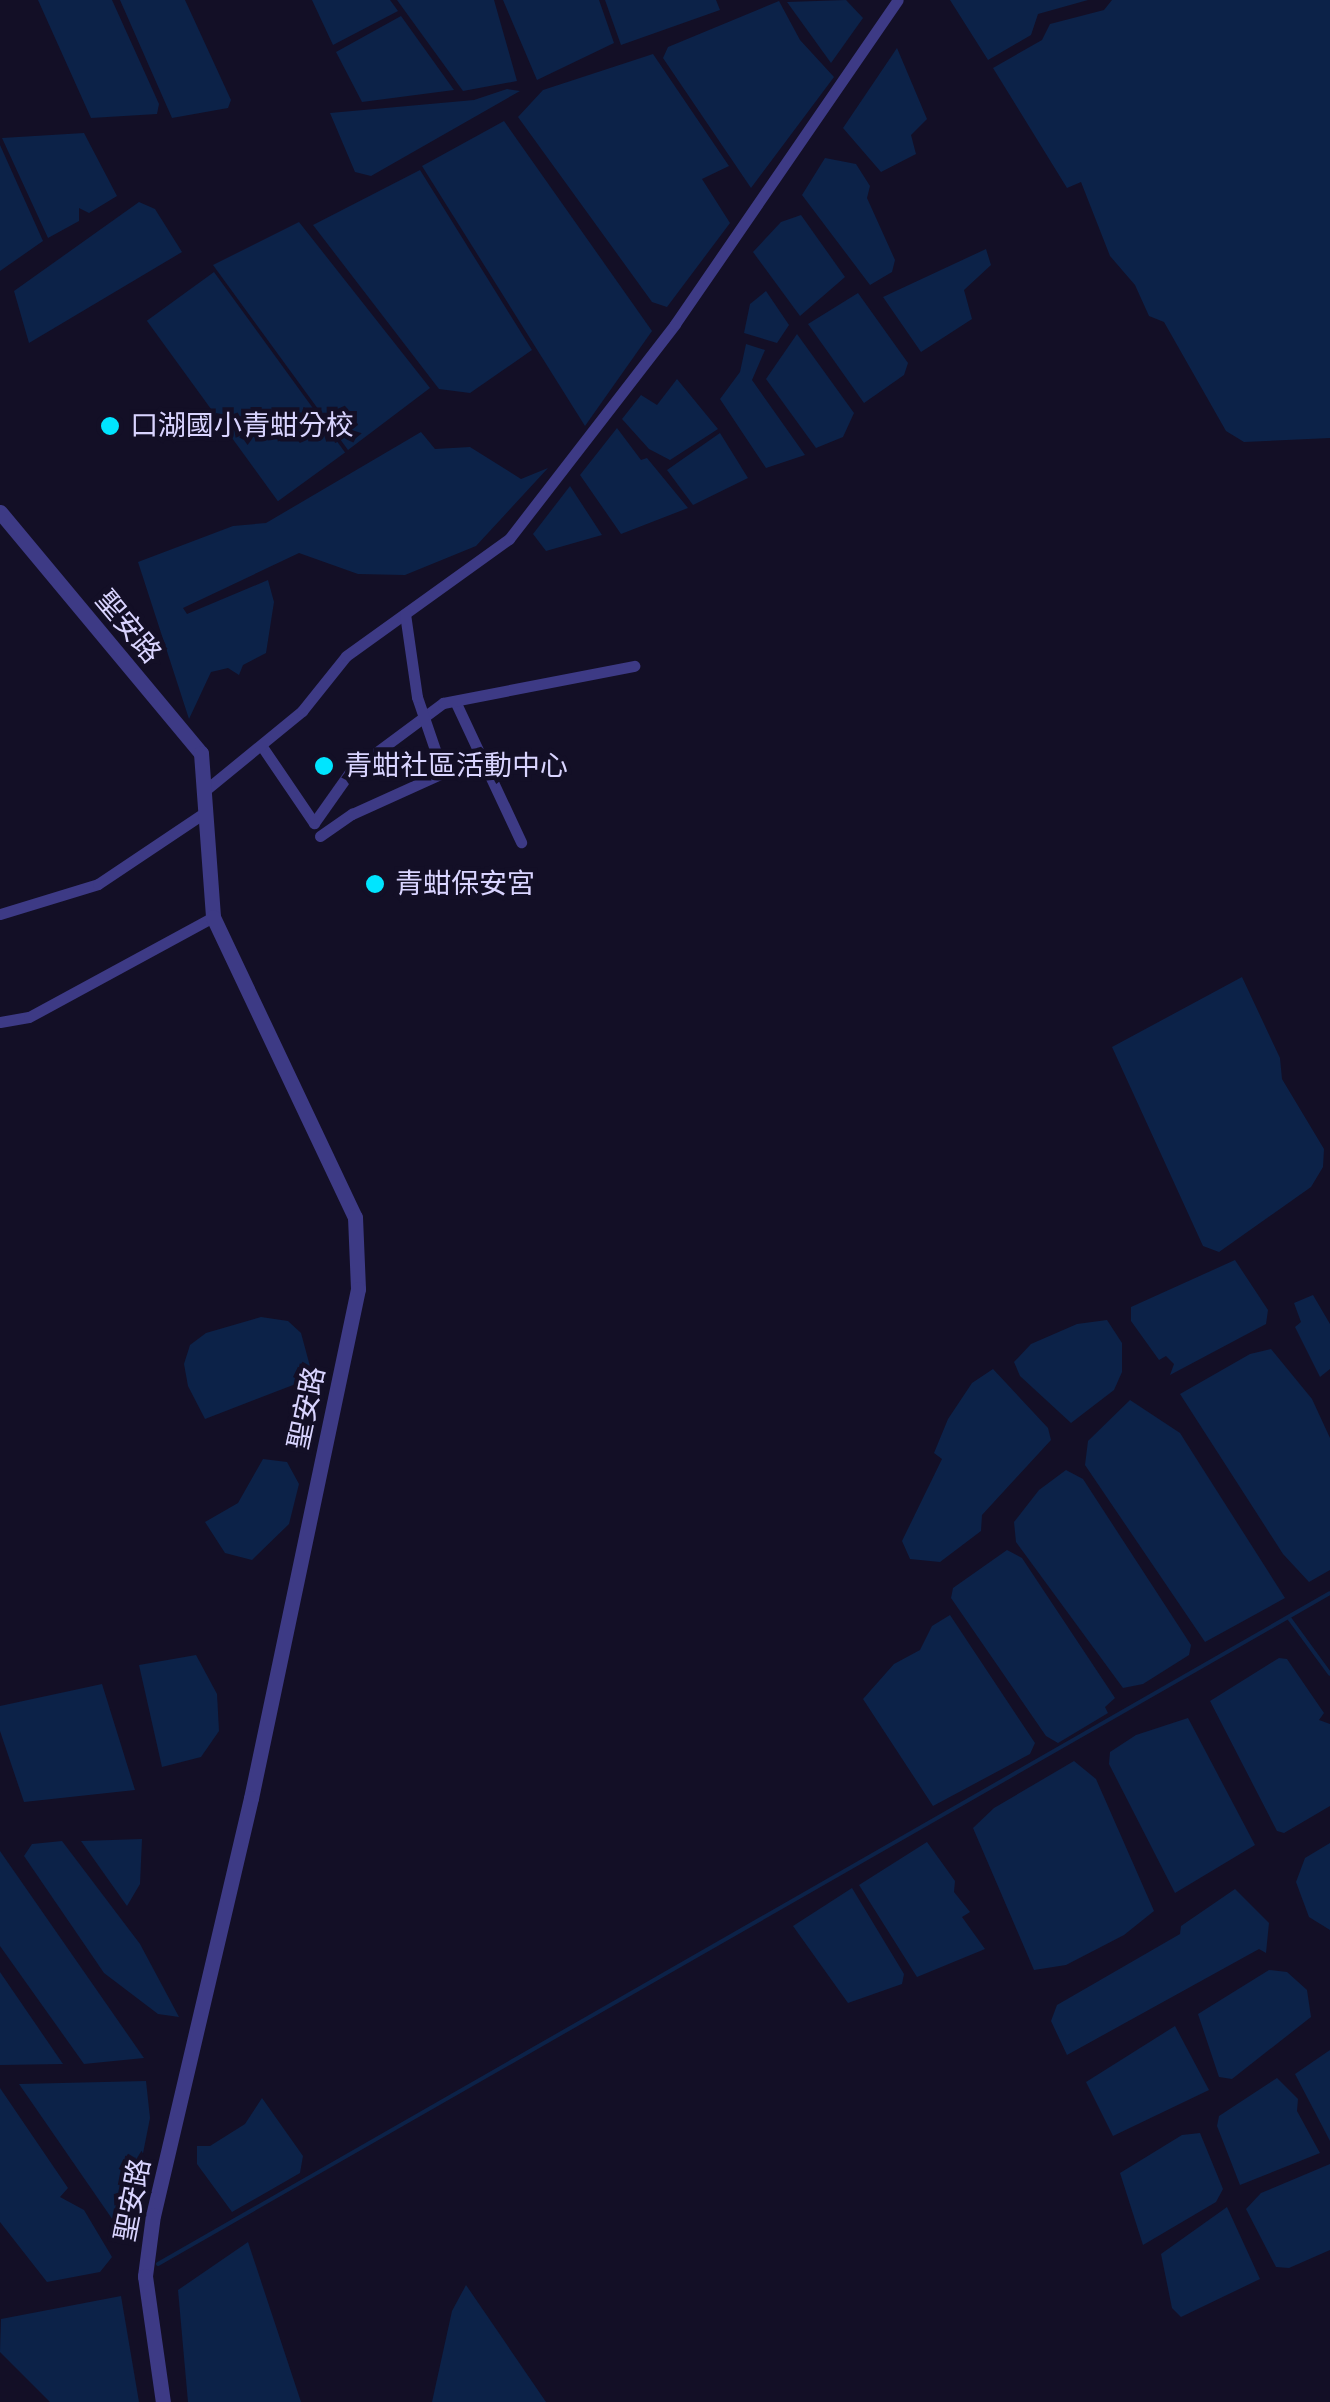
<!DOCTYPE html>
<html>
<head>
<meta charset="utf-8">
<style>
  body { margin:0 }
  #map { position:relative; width:1330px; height:2402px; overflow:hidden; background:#130f26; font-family:"Fira Sans","Noto Sans TC",sans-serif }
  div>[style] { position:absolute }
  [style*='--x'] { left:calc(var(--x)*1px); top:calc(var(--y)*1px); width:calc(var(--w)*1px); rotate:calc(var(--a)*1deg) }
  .water>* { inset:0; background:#0c2248; transform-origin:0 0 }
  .stream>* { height:4px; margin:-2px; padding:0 2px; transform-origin:2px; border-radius:2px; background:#0c2248 }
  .minor>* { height:11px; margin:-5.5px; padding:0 5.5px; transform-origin:5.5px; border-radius:5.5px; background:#3d3a85 }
  .tertiary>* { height:15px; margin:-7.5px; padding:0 7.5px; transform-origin:7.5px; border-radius:7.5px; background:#3d3a85 }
  .dots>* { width:28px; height:28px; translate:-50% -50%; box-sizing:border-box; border:5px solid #130f26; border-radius:50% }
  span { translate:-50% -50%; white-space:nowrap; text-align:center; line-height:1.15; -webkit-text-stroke:9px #130f26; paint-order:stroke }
  .poi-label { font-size:28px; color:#d9d4ff }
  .left { translate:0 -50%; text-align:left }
  .street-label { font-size:28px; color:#d9d4ff }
</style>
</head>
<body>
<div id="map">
  <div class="water">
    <i style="clip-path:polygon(38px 0,112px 0,159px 104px,157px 114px,91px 118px)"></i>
    <i style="clip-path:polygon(120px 0,185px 0,231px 100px,228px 108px,172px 118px)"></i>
    <i style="clip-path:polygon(312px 0,390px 0,398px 11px,333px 45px)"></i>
    <i style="clip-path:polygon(397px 0,494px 0,517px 81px,463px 91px)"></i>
    <i style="clip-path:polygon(503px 0,599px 0,614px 43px,537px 80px)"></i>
    <i style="clip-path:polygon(605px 0,716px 0,720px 10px,621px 45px)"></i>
    <i style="clip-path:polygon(846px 0,863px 18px,831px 63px,787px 2px)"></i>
    <i style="clip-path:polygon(950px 0,1088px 0,1038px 14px,1031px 35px,988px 60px)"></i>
    <i style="clip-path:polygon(1112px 0,1330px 0,1330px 438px,1244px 442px,1226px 431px,1164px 322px,1149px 316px,1135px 285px,1110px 256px,1081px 182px,1067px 188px,993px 68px,1042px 40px,1050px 24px,1104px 10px)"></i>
    <i style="clip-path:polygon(779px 1px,800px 40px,834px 77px,751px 188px,663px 58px,668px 47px)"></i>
    <i style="clip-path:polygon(401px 16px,454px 90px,362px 102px,336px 52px)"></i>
    <i style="clip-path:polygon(897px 48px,927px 119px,911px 135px,916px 154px,881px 172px,843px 128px)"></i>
    <i style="clip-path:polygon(653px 54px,729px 166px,702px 179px,730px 223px,667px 307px,652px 302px,518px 117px,543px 90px)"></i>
    <i style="clip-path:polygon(507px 89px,520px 91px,371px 176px,355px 172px,330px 113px,474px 100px)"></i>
    <i style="clip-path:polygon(504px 121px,652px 331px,585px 426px,422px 166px)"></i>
    <i style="clip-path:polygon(84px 133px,117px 196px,89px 213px,79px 208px,79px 221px,48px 238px,2px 138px)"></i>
    <i style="clip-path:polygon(0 145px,43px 241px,0 271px)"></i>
    <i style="clip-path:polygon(825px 158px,856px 164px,870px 186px,867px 198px,895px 260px,892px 272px,870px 285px,802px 195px)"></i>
    <i style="clip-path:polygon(420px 170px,532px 350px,470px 393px,439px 389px,313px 225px)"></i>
    <i style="clip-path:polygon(139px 202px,155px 209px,182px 252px,29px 343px,14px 291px)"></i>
    <i style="clip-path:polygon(801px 215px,845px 277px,800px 316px,753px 252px,781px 222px)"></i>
    <i style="clip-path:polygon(299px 222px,430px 388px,348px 450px,213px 265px)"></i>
    <i style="clip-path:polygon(986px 249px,991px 265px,964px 290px,972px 319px,921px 352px,883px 297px)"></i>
    <i style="left:214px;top:272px;width:223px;height:83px;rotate:54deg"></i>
    <i style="clip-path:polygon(766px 291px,789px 325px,777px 343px,744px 333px,750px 304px)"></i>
    <i style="clip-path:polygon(858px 293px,908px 363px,904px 375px,864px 403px,808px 324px)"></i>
    <i style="clip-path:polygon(797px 334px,854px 413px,843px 437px,816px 448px,766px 379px)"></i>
    <i style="clip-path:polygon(746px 344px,765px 350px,752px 380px,805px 455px,766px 468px,720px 399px,740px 372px)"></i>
    <i style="clip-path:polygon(677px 379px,718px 429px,670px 460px,649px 449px,622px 419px,641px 395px,657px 405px)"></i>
    <i style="clip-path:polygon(617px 428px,641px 460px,647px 458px,688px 508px,621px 534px,580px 475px)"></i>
    <i style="clip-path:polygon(421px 432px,435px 449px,470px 447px,521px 479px,548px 468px,476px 546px,405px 575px,358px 574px,299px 553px,183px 608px,187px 614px,268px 580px,274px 602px,266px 653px,243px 665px,239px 675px,228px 668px,211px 672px,189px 719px,138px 562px,233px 526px,266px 523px)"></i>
    <i style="clip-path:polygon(720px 433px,748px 478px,693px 505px,667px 470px)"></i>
    <i style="clip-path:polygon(570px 486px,602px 535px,546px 551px,533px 534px)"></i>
    <i style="clip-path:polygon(1242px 977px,1280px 1058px,1282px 1079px,1324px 1149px,1323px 1167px,1311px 1187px,1219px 1252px,1203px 1246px,1112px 1047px)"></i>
    <i style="clip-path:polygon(1235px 1260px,1268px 1310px,1266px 1324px,1170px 1375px,1174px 1364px,1166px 1356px,1159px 1360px,1131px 1321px,1131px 1307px)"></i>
    <i style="clip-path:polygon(1313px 1295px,1330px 1324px,1330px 1369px,1320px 1377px,1295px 1327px,1301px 1322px,1294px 1303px)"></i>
    <i style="clip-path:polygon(261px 1317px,288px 1321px,301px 1333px,311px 1370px,301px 1382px,205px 1419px,188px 1386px,184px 1364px,190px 1345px,206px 1333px)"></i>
    <i style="clip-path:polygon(1107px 1320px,1122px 1343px,1122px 1372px,1114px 1390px,1071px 1423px,1020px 1376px,1014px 1362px,1031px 1344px,1077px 1324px)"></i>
    <i style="clip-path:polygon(1271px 1349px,1312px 1399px,1330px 1438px,1330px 1570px,1309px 1582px,1283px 1554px,1180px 1394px,1250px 1354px)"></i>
    <i style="clip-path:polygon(993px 1369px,1048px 1428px,1051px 1440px,982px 1515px,981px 1531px,940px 1562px,910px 1559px,902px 1541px,942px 1459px,934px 1453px,948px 1419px,972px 1383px)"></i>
    <i style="clip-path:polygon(1130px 1400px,1180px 1433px,1285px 1598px,1205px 1642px,1085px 1465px,1088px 1441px)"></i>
    <i style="clip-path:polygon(263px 1459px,287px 1462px,299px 1484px,289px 1524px,252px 1560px,225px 1553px,205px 1522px,238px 1503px)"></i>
    <i style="clip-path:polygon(1066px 1470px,1083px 1479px,1191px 1645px,1189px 1655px,1143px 1684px,1123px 1688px,1016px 1542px,1014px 1522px,1039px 1490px)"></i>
    <i style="clip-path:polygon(1007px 1550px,1022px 1558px,1115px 1698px,1105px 1707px,1108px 1713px,1058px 1743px,1046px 1736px,951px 1598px,953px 1588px)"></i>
    <i style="clip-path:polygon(950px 1615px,1035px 1743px,1030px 1754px,933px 1806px,863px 1699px,894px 1664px,920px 1650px,932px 1626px)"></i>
    <i style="clip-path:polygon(196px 1655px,217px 1694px,219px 1731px,201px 1757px,162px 1767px,139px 1665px)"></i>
    <i style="clip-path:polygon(1279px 1658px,1287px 1659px,1324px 1713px,1319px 1720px,1330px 1724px,1330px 1806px,1284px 1833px,1277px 1831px,1210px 1701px)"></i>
    <i style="clip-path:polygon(102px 1684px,135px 1790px,24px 1802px,0 1731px,0 1706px)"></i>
    <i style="clip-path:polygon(1188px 1718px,1255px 1845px,1175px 1893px,1109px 1764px,1110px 1752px,1136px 1735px)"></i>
    <i style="clip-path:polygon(1074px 1761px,1096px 1779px,1154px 1911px,1124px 1935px,1066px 1965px,1034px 1970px,973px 1828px,994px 1808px)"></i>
    <i style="clip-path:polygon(142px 1839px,140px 1884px,127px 1906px,81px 1841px)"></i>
    <i style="clip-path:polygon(62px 1841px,140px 1944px,179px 2017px,158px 2014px,104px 1973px,24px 1856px,32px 1844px)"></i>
    <i style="clip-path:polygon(927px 1842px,955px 1881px,954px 1892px,970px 1912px,962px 1917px,985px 1949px,917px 1977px,859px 1885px)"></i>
    <i style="clip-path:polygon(1330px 1843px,1330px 1930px,1309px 1917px,1296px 1882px,1305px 1858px)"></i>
    <i style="clip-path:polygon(0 1851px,144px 2058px,84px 2064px,0 1946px)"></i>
    <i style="clip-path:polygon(852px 1888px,904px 1974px,902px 1984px,848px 2003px,793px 1926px)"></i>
    <i style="clip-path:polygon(1235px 1889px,1269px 1923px,1266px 1953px,1259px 1949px,1067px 2055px,1051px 2021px,1057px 2005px,1180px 1934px,1181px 1926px)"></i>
    <i style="clip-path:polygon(1269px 1970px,1287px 1972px,1307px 1990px,1311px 2017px,1232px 2079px,1219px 2077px,1198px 2014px)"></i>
    <i style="clip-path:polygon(0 1972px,63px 2064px,0 2065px)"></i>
    <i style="clip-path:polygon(1175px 2026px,1209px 2090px,1113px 2136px,1086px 2082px)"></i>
    <i style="clip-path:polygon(1330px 2050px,1330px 2141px,1295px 2074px)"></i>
    <i style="clip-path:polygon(1277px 2078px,1298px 2099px,1297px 2111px,1320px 2153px,1240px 2185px,1217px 2126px,1219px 2116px)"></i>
    <i style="clip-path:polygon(146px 2081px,150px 2118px,126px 2239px,19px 2084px)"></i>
    <i style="clip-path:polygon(0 2088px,68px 2188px,60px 2197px,84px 2210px,112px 2257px,100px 2272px,47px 2282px,0 2222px)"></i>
    <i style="clip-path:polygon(262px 2098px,303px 2156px,300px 2173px,232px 2212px,197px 2164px,197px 2146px,210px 2146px,245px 2124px)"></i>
    <i style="clip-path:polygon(1200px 2133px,1223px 2189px,1216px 2202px,1143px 2245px,1120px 2173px,1182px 2135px)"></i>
    <i style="clip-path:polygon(1330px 2164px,1330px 2250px,1289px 2268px,1276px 2267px,1246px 2209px,1261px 2193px)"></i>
    <i style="clip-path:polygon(1227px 2207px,1260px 2279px,1181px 2317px,1172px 2308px,1161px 2254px)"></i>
    <i style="clip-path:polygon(248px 2242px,301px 2402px,188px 2402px,178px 2290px)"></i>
    <i style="clip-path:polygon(466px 2285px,546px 2402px,432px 2402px,452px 2311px)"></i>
    <i style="clip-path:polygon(121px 2296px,139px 2402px,50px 2402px,0 2352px,1px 2319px)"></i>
  </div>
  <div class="stream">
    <i style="--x:1289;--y:1618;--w:69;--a:53.8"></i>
    <i style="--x:158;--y:2264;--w:1350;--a:-29.79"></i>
  </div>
  <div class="minor">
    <i style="--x:455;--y:701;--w:156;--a:64.9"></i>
    <i style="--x:263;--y:748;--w:91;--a:55.8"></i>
    <i style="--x:314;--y:823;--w:62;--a:-54.8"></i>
    <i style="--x:350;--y:772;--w:116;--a:-36.6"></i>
    <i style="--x:443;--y:703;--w:195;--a:-11"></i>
    <i style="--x:208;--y:788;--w:122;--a:-39.3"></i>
    <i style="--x:302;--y:711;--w:70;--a:-51.3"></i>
    <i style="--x:346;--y:656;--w:201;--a:-35.7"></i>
    <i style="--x:509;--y:539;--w:272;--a:-52.3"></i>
    <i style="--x:675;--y:324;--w:393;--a:-55.5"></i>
    <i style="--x:320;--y:836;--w:39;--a:-35"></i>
    <i style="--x:352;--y:814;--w:100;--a:-24.3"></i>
    <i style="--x:443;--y:773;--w:80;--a:-108.9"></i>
    <i style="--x:417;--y:697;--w:84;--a:-98.2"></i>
    <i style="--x:0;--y:914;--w:102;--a:-17"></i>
    <i style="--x:98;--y:884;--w:131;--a:-33.8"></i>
    <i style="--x:0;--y:1022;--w:29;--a:-10"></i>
    <i style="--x:29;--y:1017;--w:209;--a:-28.5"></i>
  </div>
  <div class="tertiary">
    <i style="--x:0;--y:512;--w:314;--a:50.2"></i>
    <i style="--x:201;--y:753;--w:164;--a:85.8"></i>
    <i style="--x:213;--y:917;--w:332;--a:64.7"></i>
    <i style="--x:355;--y:1217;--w:72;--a:87.6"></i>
    <i style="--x:358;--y:1289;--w:520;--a:101.87"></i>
    <i style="--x:251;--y:1798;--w:428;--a:103.2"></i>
    <i style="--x:153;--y:2215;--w:62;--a:97.5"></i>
    <i style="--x:145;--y:2276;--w:127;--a:81.9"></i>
  </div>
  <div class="dots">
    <i style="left:110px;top:426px;background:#00e5ff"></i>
    <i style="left:324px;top:766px;background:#00e5ff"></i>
    <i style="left:375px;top:884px;background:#00e5ff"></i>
  </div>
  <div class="poi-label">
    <span class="left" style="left:130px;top:426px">口湖國小青蚶分校</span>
    <span class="left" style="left:344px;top:766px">青蚶社區活動中心</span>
    <span class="left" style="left:395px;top:884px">青蚶保安宮</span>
  </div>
  <div class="street-label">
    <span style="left:128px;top:627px;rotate:50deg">聖安路</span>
    <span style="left:307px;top:1408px;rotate:-78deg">聖安路</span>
    <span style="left:133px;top:2200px;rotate:-79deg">聖安路</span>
  </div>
</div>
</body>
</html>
